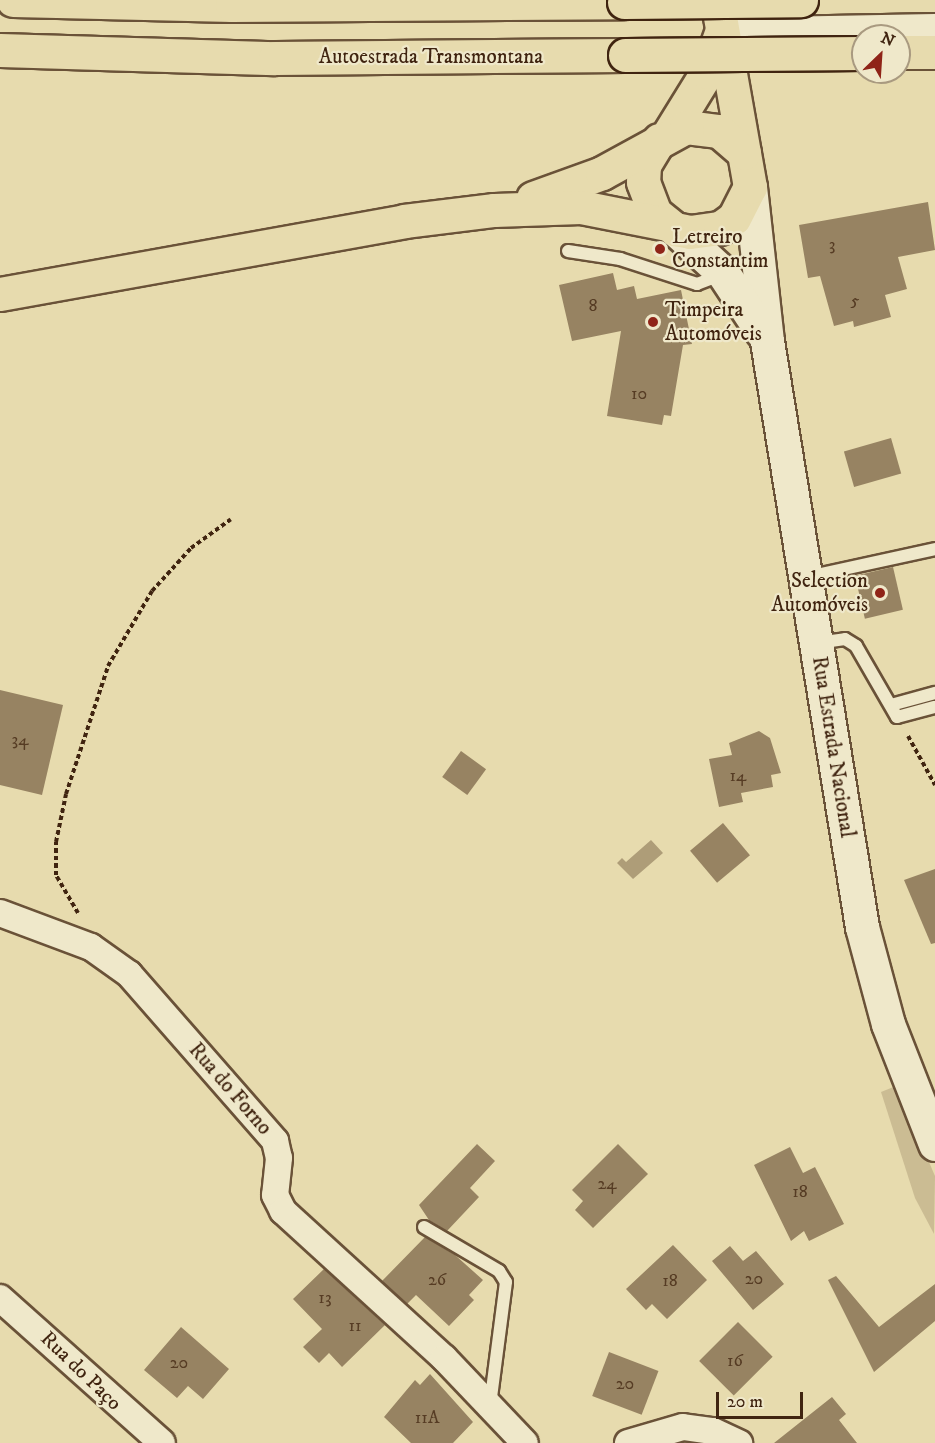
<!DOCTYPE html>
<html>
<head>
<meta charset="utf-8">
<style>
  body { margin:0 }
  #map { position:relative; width:935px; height:1443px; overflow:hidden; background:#e7dbae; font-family:"IM FELL DW Pica",serif }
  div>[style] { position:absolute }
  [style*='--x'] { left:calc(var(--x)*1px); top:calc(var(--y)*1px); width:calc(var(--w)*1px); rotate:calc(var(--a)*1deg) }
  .green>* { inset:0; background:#cbbc93 }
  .water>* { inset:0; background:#ae9d78 }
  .building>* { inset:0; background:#978362; transform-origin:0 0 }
  .path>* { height:4px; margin-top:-2px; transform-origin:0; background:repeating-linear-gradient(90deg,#402410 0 4.5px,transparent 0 7.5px) }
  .roads { filter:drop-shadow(2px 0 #6a5238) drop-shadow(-2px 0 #6a5238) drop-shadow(0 2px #6a5238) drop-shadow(0 -2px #6a5238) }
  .lane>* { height:12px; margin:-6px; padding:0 6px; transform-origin:6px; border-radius:6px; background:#efe8ca }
  .street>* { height:26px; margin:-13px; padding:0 13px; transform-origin:13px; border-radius:13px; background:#efe8ca }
  .secondary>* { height:33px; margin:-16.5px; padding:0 16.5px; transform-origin:16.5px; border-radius:16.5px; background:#efe8ca }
  .primary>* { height:33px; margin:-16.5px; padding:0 16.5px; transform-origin:16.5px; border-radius:16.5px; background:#e7dbae }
  .highway>* { height:33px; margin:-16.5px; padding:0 16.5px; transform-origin:16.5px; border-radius:16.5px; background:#e7dbae }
  .bridges { filter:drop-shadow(2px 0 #402410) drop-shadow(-2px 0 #402410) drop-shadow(0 2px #402410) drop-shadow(0 -2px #402410) }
  .highway-bridge>* { height:33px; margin:-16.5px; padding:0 16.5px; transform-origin:16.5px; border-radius:16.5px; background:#e7dbae }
  .dots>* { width:16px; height:16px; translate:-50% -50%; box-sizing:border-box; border:3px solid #efe8ca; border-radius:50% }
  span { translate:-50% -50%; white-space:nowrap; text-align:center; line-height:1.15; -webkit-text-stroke:4.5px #efe8ca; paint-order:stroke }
  .number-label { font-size:18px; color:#563c24 }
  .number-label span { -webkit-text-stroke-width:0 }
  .street-label { font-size:21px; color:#402410 }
  .poi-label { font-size:21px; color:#402410 }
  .left { translate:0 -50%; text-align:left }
  .right { translate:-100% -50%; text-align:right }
  .north { position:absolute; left:851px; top:24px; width:60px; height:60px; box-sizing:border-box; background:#efe8ca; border:2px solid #a99a80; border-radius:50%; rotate:25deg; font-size:16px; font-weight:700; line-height:24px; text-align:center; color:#402410 }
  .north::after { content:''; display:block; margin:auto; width:21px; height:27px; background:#8f2418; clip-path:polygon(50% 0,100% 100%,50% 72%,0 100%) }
  .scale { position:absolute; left:716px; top:1392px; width:87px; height:27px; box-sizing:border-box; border:3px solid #402410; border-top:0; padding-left:8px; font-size:18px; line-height:21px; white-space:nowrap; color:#402410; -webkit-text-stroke:4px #efe8ca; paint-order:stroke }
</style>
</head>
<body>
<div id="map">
  <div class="green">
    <i style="clip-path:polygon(896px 1086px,935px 1176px,934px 1234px,915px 1198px,881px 1092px)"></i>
  </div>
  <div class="water">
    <i style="clip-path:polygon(651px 840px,663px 853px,633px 879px,617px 863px,622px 858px,626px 862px)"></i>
  </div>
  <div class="building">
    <i style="clip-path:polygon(928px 202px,935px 250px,898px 257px,907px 289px,885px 295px,891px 317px,854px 327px,853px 321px,834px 326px,820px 276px,808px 278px,799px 225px)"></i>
    <i style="clip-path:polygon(613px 273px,617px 290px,634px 286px,637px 299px,681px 290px,692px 344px,683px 345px,671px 416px,664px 415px,662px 425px,607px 416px,621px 331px,572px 341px,559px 285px)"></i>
    <i style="left:891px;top:438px;width:37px;height:49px;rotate:74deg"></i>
    <i style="left:893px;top:567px;width:44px;height:39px;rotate:77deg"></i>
    <i style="clip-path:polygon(0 690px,63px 705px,42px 795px,0 785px)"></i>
    <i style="clip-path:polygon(759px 731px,770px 738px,781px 773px,771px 775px,773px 787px,741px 793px,743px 802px,719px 807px,709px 759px,732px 755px,729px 743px)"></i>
    <i style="left:461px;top:751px;width:31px;height:32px;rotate:36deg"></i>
    <i style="left:723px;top:823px;width:42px;height:43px;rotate:50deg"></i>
    <i style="clip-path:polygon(935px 869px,935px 943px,931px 944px,904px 880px)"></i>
    <i style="clip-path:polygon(477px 1144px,495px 1161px,470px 1188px,479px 1197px,447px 1231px,429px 1220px,419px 1205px)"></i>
    <i style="clip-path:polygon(618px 1144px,648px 1174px,593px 1228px,575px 1210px,583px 1201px,572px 1190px)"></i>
    <i style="clip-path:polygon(790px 1147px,803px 1173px,815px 1167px,844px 1224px,809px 1241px,804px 1231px,791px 1241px,754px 1165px)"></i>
    <i style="clip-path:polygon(425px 1237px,455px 1255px,483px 1280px,469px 1295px,474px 1300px,449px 1326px,416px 1295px,407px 1304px,382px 1281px)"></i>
    <i style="clip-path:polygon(673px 1245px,707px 1280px,667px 1319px,652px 1304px,646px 1310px,626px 1289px)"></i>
    <i style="clip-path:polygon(730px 1246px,743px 1261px,756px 1251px,784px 1284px,753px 1310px,712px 1261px)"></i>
    <i style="clip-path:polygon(324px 1269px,385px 1325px,342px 1367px,329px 1353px,319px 1363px,303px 1347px,322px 1329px,293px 1299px)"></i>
    <i style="clip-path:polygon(836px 1276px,879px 1327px,935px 1284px,935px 1321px,874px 1372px,828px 1280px)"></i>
    <i style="left:738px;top:1322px;width:49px;height:55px;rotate:45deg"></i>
    <i style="clip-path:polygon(181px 1327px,229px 1369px,203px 1399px,188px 1386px,177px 1398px,144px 1370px)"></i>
    <i style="left:609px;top:1352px;width:53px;height:47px;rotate:21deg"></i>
    <i style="clip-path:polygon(430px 1374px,473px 1422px,453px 1443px,411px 1443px,384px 1417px,415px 1380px,420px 1385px)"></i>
    <i style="clip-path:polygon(832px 1397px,846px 1414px,839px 1420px,857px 1443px,774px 1443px)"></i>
  </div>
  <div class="path">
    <i style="--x:908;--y:736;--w:56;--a:61.1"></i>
    <i style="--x:78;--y:913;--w:44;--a:-120.1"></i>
    <i style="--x:56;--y:875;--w:33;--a:-90"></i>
    <i style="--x:56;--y:842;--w:49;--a:-78.2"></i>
    <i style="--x:66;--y:794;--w:135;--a:-71.8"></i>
    <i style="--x:108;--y:666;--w:87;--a:-59.6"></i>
    <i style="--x:152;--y:591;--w:58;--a:-47.8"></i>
    <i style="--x:191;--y:548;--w:49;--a:-35.9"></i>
  </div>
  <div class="roads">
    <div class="lane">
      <i style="--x:568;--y:251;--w:53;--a:8.7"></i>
      <i style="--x:620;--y:259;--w:81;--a:18"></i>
      <i style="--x:697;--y:284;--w:26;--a:-21"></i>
      <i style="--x:807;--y:577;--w:131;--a:-12.3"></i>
      <i style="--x:817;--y:643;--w:28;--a:-8"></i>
      <i style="--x:845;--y:639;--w:13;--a:32"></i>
      <i style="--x:856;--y:646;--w:82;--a:60"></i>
      <i style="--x:897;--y:717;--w:39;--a:-15"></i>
      <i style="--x:891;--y:705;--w:46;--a:-15.3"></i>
      <i style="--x:424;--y:1227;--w:87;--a:30.4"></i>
      <i style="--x:499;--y:1271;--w:13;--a:58"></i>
      <i style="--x:506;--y:1282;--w:124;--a:97.4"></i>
    </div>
    <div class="street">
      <i style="--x:722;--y:31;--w:213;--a:-1.1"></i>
      <i style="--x:0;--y:913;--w:97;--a:20.5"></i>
      <i style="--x:91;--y:947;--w:47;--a:35.4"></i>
      <i style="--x:129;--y:974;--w:222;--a:48.8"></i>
      <i style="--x:275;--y:1141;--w:17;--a:77"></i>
      <i style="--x:279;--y:1158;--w:37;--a:96"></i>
      <i style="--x:275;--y:1195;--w:18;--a:63"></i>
      <i style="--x:283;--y:1211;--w:218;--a:42.4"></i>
      <i style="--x:444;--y:1358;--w:117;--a:46.4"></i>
      <i style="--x:0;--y:1298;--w:217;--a:41.8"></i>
      <i style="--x:628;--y:1443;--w:57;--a:-16.2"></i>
      <i style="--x:683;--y:1427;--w:30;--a:8"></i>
      <i style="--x:713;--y:1431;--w:29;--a:25"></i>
    </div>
    <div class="secondary">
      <i style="--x:750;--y:187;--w:155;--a:83.7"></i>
      <i style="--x:767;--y:341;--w:594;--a:80.79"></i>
      <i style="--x:862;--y:927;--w:100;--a:75"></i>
      <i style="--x:888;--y:1024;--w:129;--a:68.6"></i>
      <i style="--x:675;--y:229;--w:65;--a:42.5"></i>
      <i style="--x:723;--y:273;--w:71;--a:56.5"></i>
    </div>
    <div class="primary">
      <i style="--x:670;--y:132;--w:70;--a:-58.3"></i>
      <i style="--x:707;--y:72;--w:41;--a:-70.3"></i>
      <i style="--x:659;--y:140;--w:29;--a:121"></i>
      <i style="--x:644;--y:165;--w:17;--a:93"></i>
      <i style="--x:643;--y:182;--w:33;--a:69"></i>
      <i style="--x:655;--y:213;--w:26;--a:39"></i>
      <i style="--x:675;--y:229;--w:15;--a:11"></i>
      <i style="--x:690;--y:232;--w:30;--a:-8"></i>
      <i style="--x:720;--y:228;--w:17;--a:-36"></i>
      <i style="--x:734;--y:218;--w:35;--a:-63"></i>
      <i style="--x:750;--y:187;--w:190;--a:-100"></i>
      <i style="--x:533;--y:198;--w:73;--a:-19.9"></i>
      <i style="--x:602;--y:173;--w:96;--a:-28.7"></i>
      <i style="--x:686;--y:127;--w:33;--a:7"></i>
      <i style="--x:719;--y:131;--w:33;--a:41"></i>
      <i style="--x:0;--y:294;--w:411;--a:-10.2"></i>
      <i style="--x:404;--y:221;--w:91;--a:-7"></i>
      <i style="--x:494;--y:210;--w:87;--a:-2"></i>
      <i style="--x:581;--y:207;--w:88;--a:11.2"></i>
    </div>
    <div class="highway">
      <i style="--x:13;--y:0;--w:219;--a:1.3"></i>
      <i style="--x:232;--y:5;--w:392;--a:-0.4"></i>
      <i style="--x:0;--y:50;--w:275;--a:1.7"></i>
      <i style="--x:275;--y:58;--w:350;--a:-0.5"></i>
      <i style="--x:899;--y:52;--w:36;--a:0"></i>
    </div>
  </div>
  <div class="bridges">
    <div class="highway-bridge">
      <i style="--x:624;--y:2;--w:177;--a:-0.6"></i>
      <i style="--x:625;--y:55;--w:238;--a:-0.5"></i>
    </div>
  </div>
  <div class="dots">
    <i style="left:660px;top:249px;background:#8f2418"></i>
    <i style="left:653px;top:322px;background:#8f2418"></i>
    <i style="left:880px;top:593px;background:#8f2418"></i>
  </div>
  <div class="number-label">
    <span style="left:832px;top:245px">3</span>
    <span style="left:855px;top:301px">5</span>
    <span style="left:593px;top:306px">8</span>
    <span style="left:639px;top:394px">10</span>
    <span style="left:20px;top:740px">34</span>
    <span style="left:738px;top:776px">14</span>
    <span style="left:607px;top:1184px">24</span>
    <span style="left:800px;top:1192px">18</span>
    <span style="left:754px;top:1279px">20</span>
    <span style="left:437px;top:1280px">26</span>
    <span style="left:670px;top:1281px">18</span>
    <span style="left:325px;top:1298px">13</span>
    <span style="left:355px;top:1326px">11</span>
    <span style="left:735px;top:1361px">16</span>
    <span style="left:179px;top:1363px">20</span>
    <span style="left:625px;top:1384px">20</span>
    <span style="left:427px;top:1418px">11A</span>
  </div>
  <div class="street-label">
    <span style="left:431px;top:57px">Autoestrada Transmontana</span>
    <span style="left:833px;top:747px;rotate:81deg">Rua Estrada Nacional</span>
    <span style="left:230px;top:1089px;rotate:49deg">Rua do Forno</span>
    <span style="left:81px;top:1371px;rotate:44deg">Rua do Paço</span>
  </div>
  <div class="poi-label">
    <span class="left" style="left:672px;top:249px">Letreiro<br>Constantim</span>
    <span class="left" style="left:665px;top:322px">Timpeira<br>Automóveis</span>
    <span class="right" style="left:868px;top:593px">Selection<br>Automóveis</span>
  </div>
  <div class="north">N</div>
  <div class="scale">20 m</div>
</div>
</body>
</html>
